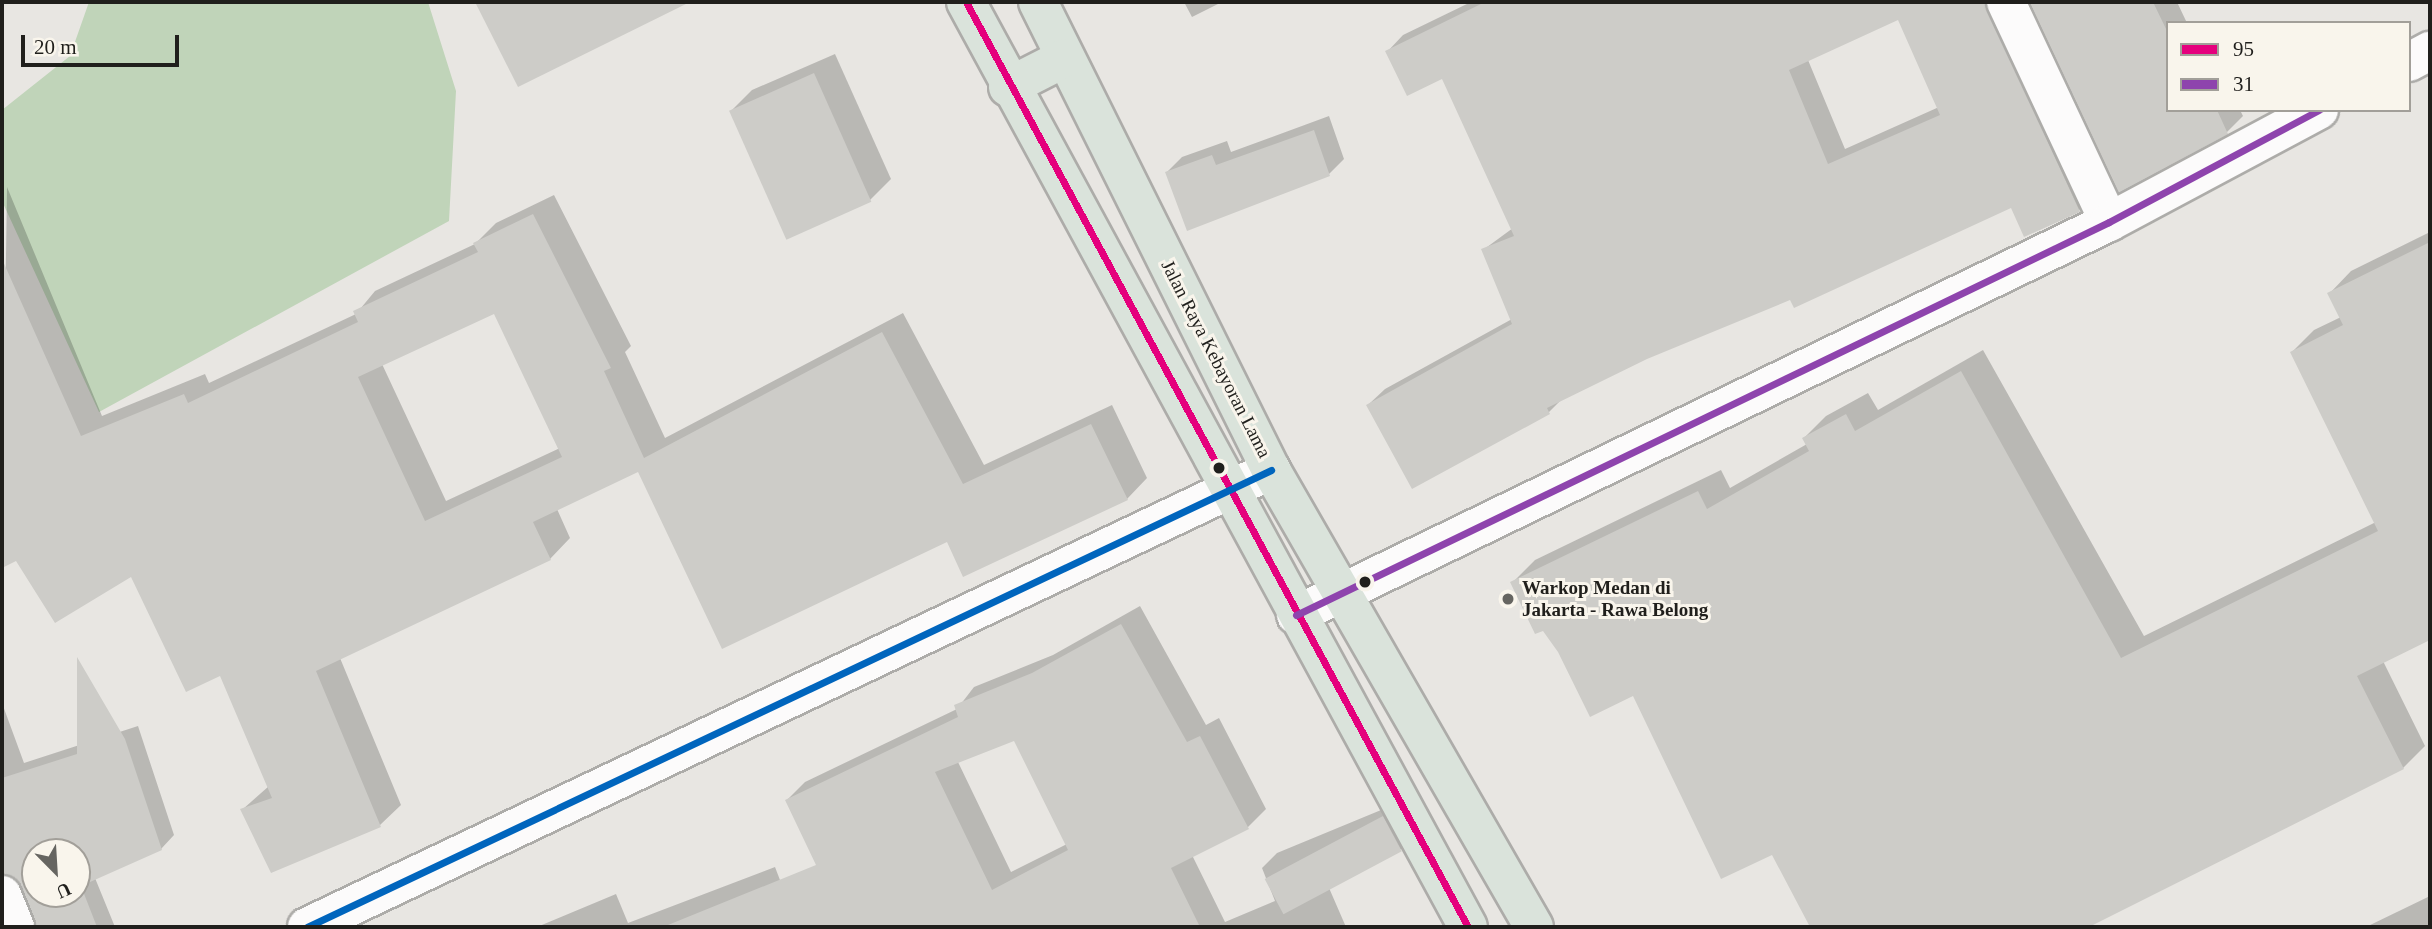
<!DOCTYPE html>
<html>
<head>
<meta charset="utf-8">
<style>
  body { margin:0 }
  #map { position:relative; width:2432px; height:929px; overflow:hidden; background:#e8e6e2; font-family:Georgia,serif }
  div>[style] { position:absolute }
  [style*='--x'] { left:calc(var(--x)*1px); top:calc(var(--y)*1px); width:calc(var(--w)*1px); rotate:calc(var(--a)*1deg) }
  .forest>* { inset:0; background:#c0d4b9 }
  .shadow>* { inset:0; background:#0003 }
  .building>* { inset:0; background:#cdccc8; transform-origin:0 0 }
  .roads { filter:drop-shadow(2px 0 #adaca9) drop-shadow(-2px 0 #adaca9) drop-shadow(0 2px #adaca9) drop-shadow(0 -2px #adaca9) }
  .street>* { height:38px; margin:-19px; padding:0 19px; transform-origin:19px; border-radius:19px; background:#fcfbfb }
  .secondary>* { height:38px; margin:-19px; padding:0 19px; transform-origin:19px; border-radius:19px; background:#fcfbfb }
  .primary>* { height:38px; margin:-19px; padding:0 19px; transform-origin:19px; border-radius:19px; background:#dae3db }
  .bus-1>* { height:7px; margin:-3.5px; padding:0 3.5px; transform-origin:3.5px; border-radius:3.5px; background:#e5007d }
  .bus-2>* { height:7px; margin:-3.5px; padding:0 3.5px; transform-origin:3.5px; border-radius:3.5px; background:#8e44ad }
  .bus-3>* { height:7px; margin:-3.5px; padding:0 3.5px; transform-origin:3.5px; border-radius:3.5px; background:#0065bd }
  .dots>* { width:19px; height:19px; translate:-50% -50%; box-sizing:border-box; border:4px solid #f9f5ec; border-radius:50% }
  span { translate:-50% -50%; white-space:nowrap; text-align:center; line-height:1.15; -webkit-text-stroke:6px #f9f5ec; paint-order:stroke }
  .street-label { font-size:19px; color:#201f1c }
  .poi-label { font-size:19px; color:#201f1c; font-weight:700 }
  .left { translate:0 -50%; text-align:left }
  .frame { position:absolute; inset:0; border:4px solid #201f1c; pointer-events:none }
  .legend { position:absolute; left:2166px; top:21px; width:245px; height:91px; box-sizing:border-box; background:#f9f5ec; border:2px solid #a29f99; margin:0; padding:9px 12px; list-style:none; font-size:21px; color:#201f1c }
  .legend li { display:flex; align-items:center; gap:14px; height:35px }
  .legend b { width:35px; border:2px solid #a29f99 }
  .north { position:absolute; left:21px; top:838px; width:70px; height:70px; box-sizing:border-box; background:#f9f5ec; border:2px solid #a29f99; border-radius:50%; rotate:156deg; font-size:19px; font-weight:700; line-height:28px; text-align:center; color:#201f1c }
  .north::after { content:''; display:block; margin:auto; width:24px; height:32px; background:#666561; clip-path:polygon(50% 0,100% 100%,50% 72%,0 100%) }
  .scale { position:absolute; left:21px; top:35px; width:158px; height:32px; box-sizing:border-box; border:4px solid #201f1c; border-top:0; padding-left:9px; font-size:21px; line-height:24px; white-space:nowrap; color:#201f1c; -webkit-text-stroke:5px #f9f5ec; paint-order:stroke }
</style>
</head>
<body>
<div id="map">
  <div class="forest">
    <i style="clip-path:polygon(89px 2px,428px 2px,456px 91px,449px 221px,99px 412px,2px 201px,2px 110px,70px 56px)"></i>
  </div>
  <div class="shadow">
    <i style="clip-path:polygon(477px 2px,686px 2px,519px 85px)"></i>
    <i style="clip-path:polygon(1184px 2px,1222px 2px,1192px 17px)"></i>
    <i style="clip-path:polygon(evenodd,1471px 2px,2005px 2px,2095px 194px,2079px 210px,2012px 206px,1646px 358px,1563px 398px,1549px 412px,1368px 405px,1385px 389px,1512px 319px,1483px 250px,1513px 228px,1442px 76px,1387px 52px,1403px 35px,1471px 2px,1899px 18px,1939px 107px,1845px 149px,1808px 60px,1899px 18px)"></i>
    <i style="clip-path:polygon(2032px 2px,2177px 2px,2187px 23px,2168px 23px,2168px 110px,2240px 110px,2243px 116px,2227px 132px,2120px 189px)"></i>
    <i style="clip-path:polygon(835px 54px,891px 179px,870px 200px,787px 237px,731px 111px,752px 90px)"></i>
    <i style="clip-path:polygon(1329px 116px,1344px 159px,1329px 174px,1167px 172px,1182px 157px,1227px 141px,1231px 152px)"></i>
    <i style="clip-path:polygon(evenodd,7px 187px,102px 416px,205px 374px,209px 383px,356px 314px,375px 291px,475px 244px,496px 223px,554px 195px,631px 346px,625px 352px,665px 438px,903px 313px,984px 465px,1112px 405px,1147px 478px,1127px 499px,948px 540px,639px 470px,557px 509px,570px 538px,550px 559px,340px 658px,401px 805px,380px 825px,272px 871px,243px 809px,269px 786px,131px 467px,2px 527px,7px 187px,494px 312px,560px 448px,446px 501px,382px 364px,494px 312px)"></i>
    <i style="clip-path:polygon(2430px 232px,2430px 638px,2383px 661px,2425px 746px,2403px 768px,2085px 927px,1812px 927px,1773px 852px,1634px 694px,1559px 651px,1512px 583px,1535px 560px,1721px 470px,1730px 488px,1807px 444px,1804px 438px,1826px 416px,1868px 393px,1878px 410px,1983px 350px,2144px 636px,2376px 522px,2292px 352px,2314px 330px,2341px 317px,2329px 294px,2351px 271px)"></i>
    <i style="clip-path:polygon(evenodd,1140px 606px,1206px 725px,1219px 718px,1266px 809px,1248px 827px,1192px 855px,1225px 922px,1275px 901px,1262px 868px,1277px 853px,1398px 803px,1416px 835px,1401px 849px,1326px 881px,1346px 927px,1069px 927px,1058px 906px,1014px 927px,848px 927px,787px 800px,805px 782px,957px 709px,974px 687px,1053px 655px,1140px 606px,1015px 739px,1067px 844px,1011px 872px,958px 762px,1015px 739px)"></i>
    <i style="clip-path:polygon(evenodd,2px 703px,24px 763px,138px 726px,174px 835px,161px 849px,95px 878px,115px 927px,36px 927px,17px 877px,2px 874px,2px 703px,35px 852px,77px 852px,77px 894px,35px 894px,35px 852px)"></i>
    <i style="clip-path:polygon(775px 867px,798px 927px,537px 927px,616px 894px,628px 923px)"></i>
    <i style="clip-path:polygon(2430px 896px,2430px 927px,2366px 927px)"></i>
  </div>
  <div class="building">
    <i style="clip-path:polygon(475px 2px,690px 2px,518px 87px)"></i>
    <i style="clip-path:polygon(evenodd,1485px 2px,1984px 2px,2080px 212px,2024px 237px,2011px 208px,1794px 308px,1790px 300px,1647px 359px,1547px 408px,1550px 414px,1412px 489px,1366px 405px,1512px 324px,1481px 249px,1514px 236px,1442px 79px,1407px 96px,1385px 51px,1485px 2px,1898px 20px,1940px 115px,1828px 164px,1789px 70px,1898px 20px)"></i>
    <i style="clip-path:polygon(2030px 2px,2153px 2px,2168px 33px,2168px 110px,2217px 110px,2228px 134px,2119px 192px)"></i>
    <i style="left:814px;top:73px;width:141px;height:93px;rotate:66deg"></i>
    <i style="clip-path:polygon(1314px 130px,1330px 176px,1187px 231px,1165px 172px,1212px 155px,1216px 165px)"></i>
    <i style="clip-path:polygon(evenodd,533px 214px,611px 368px,604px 371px,644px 458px,882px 332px,963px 484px,1091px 424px,1128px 500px,963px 577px,947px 542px,722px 649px,638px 472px,533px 522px,551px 560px,316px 671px,381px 827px,271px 873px,240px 809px,272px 798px,220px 676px,186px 692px,131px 577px,55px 623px,16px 561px,2px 568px,2px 259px,81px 436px,184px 394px,188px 403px,358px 322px,353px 311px,478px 252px,473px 243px,533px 214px,494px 314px,562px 457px,425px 521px,358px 377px,494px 314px)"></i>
    <i style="clip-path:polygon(2430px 242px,2430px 640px,2357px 676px,2404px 769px,2089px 927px,1810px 927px,1772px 855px,1721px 879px,1633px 696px,1590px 717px,1558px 652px,1543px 631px,1535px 634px,1510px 582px,1698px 491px,1707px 509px,1809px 451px,1802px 438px,1846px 414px,1855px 431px,1961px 371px,2121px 658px,2378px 531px,2290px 352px,2343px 325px,2327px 293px)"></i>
    <i style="clip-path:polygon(evenodd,1121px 624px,1187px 742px,1200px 736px,1249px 829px,1171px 868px,1200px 927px,663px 927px,816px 865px,785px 800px,958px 717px,954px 705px,1032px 673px,1121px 624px,1014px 741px,1068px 850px,992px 890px,935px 772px,1014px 741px)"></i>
    <i style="clip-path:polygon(evenodd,77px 657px,125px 739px,162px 850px,81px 886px,97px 927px,36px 927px,22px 886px,2px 874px,2px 778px,77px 754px,77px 657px,35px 852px,77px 852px,77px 894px,35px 894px,35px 852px)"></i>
    <i style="left:1383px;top:816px;width:40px;height:134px;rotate:62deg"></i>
  </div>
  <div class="roads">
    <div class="street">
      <i style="--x:2006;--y:2;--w:243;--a:64.9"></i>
      <i style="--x:2;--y:895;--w:35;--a:68"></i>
    </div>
    <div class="secondary">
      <i style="--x:2409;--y:62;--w:24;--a:-28"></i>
      <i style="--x:1296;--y:615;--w:903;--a:-25.8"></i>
      <i style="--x:2109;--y:222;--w:238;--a:-28.1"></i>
      <i style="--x:307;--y:927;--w:1067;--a:-25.36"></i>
    </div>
    <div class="primary">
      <i style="--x:966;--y:2;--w:1052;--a:61.51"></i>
      <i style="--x:1038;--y:2;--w:523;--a:63.53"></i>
      <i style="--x:1271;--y:470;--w:527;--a:60.08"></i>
      <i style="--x:1008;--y:87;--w:64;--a:-27"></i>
    </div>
  </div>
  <div class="bus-1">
    <i style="--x:966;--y:2;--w:1052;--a:61.51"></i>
  </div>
  <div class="bus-2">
    <i style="--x:1296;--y:615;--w:903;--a:-25.8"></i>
    <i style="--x:2109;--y:222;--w:238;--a:-28.1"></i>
  </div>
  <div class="bus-3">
    <i style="--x:307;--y:927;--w:1067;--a:-25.36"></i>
  </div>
  <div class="dots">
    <i style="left:1219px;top:468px;background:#201f1c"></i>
    <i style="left:1365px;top:582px;background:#201f1c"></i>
    <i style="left:1508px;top:599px;background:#666561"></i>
  </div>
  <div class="street-label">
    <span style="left:1216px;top:359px;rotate:63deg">Jalan Raya Kebayoran Lama</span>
  </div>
  <div class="poi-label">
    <span class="left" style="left:1522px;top:599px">Warkop Medan di<br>Jakarta - Rawa Belong</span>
  </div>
  <div class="frame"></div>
  <ul class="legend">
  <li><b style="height:9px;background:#e5007d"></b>95</li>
  <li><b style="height:9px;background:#8e44ad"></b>31</li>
  </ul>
  <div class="north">U</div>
  <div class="scale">20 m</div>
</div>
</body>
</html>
